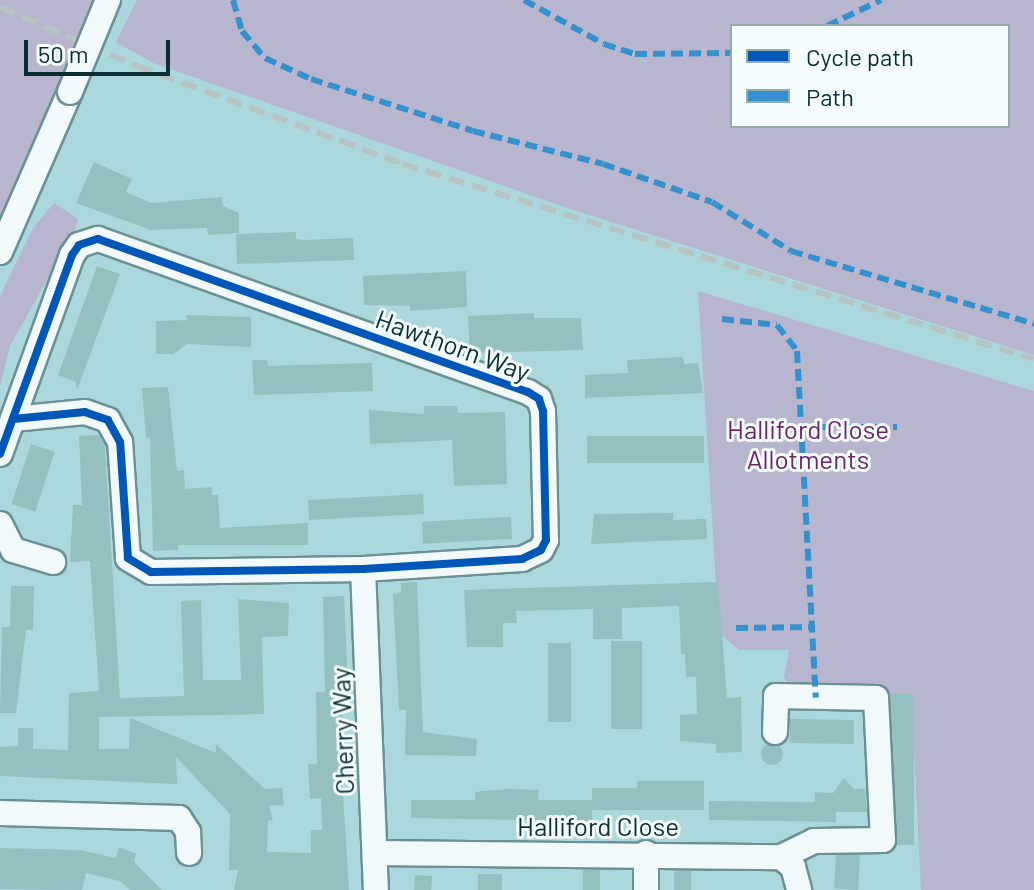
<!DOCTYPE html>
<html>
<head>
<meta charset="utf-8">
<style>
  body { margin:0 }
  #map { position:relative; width:1034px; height:890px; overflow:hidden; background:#abd8dd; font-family:Barlow,sans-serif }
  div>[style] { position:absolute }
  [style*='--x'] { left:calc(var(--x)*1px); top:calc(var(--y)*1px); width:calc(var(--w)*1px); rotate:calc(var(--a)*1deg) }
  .green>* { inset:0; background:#b7b6ce }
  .building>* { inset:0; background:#95c0c0; transform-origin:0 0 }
  .round { border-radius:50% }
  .roads { filter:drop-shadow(2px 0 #6a9195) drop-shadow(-2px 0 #6a9195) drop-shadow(0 2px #6a9195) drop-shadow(0 -2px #6a9195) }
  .minor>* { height:24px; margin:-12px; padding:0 12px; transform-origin:12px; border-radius:12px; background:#f2f9fa }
  .rail>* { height:6px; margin-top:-3px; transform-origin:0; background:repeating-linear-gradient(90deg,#b6c4c4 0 16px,transparent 0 24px) }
  .bridges { filter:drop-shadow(2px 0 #6a9195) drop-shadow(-2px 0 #6a9195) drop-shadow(0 2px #6a9195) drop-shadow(0 -2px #6a9195) }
  .minor-bridge>* { height:24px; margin:-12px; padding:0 12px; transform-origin:12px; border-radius:12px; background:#f2f9fa }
  .quiet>* { height:6px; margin-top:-3px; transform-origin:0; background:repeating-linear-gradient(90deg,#3491ce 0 12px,transparent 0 18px) }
  .cycleway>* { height:8px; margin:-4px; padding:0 4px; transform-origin:4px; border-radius:4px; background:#0057b8 }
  span { translate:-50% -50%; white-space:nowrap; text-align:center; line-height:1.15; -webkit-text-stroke:6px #f4fcfd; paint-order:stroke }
  .street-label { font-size:26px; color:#0a2f33 }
  .park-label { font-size:26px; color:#6b2470 }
  .legend { position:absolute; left:730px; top:24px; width:280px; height:104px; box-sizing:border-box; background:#f4fcfd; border:2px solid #96aaac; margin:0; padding:10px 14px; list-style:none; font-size:24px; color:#0a2f33 }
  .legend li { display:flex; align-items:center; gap:16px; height:40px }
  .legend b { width:40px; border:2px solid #96aaac }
  .scale { position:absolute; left:24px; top:40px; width:146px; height:36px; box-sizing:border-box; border:4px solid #0a2f33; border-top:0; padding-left:10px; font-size:24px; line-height:28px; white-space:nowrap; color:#0a2f33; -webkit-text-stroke:6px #f4fcfd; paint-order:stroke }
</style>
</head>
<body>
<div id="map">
  <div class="green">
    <i style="clip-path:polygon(0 0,108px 0,0 252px)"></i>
    <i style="clip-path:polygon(evenodd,137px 0,1034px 0,1034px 355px,570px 209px,153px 63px,116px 42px,137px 0,732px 26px,1008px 26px,1008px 126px,732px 126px,732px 26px)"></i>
    <i style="clip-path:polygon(54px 203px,78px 219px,75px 230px,10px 346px,0 386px,0 296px,33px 228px)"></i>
    <i style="clip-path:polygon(698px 291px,1034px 391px,1034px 890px,921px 890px,914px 747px,890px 694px,790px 687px,784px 677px,789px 650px,739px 650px,719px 633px)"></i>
  </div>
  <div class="building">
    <i style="clip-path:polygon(94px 162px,132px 179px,126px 192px,151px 203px,222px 197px,223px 206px,239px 213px,239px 233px,208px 235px,207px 228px,151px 230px,76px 203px)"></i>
    <i style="clip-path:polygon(296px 232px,296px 239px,303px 240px,353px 238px,354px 260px,237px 264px,236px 234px)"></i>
    <i style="clip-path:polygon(97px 266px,120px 274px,77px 390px,76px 382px,58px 375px)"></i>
    <i style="clip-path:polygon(466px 271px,467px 307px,410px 311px,410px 306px,364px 305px,363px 276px)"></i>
    <i style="clip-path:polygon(534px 313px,534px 318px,581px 318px,583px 350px,470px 353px,468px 316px)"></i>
    <i style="clip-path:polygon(186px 315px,251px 317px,251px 347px,187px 344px,173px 354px,156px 354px,156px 321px,187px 320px)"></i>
    <i style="clip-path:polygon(683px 357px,684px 364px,698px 363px,703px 393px,585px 398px,585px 375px,628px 373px,627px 360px)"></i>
    <i style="clip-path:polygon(252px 360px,267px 360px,268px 366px,372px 363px,373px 391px,254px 395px)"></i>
    <i style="clip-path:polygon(168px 387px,177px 471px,184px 470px,185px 489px,212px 487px,212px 495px,218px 495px,220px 528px,308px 523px,308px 545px,178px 545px,178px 550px,153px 551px,150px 437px,146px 438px,142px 388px)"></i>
    <i style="clip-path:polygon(424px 406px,457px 406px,458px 413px,505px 412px,507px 484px,454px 486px,452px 440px,370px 444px,369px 410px,424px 414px)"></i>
    <i style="clip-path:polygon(99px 435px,105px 446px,120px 698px,184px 696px,181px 601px,201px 600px,203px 680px,241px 680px,238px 599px,289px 603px,288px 636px,262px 637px,264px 714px,99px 717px,99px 749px,129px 749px,130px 718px,216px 753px,216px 744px,265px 789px,282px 788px,284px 805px,269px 806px,273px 820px,268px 821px,267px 852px,311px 853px,311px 830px,322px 830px,321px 798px,310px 799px,308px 764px,317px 764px,316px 692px,325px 692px,323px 597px,344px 596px,349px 711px,343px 712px,340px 746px,349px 890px,234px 890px,238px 870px,229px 870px,230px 814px,176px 757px,177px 784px,0 776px,0 747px,18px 746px,18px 728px,33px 728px,33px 749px,68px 750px,69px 693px,99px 691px,90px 561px,70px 562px,73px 505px,82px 505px,79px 436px)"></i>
    <i style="left:704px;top:436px;width:27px;height:117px;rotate:90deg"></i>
    <i style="left:31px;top:444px;width:25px;height:63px;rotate:18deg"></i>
    <i style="left:423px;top:494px;width:20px;height:115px;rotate:87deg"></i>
    <i style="clip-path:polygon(673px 513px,673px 520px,706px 519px,707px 539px,591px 544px,594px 514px)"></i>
    <i style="left:511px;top:517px;width:22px;height:89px;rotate:87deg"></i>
    <i style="clip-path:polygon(417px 582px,423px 732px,477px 739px,476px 756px,405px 755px,406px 710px,399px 710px,393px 594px,401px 593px,401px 583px)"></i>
    <i style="clip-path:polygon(718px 582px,727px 698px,741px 697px,742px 752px,716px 753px,716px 744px,680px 741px,680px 715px,697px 714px,696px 677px,686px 677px,685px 654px,681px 654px,679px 606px,622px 608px,622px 639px,593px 639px,593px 609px,516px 611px,517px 623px,503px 623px,503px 647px,467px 647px,464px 590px)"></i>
    <i style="clip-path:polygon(11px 586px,34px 586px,33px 630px,26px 630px,16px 713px,0 713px,2px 627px,10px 627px)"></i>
    <i style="left:611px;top:641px;width:31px;height:88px"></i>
    <i style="left:548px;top:643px;width:23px;height:79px"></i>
    <i style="left:890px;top:694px;width:24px;height:151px"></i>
    <i style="left:790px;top:719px;width:64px;height:24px;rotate:1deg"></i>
    <i class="round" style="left:761px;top:743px;width:22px;height:22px"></i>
    <i style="clip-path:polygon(844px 778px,854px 789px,865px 789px,867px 812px,836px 812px,836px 822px,709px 820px,709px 801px,815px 802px,815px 792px,833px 793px)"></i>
    <i style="clip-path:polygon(637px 781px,704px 781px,704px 810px,592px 810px,592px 788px,637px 788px)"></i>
    <i style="clip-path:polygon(506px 789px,539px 790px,538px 800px,592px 800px,592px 821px,411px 818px,411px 800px,475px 800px,475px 792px)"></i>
    <i style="clip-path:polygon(119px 847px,136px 854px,134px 862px,162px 890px,130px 890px,120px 881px,86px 873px,82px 890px,0 889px,0 848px,80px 850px,116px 858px)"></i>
    <i style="left:860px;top:855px;width:35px;height:24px;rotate:93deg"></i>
    <i style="left:583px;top:870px;width:17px;height:20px"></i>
    <i style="left:674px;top:871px;width:17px;height:19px"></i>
    <i style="left:478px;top:874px;width:24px;height:16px"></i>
    <i style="left:415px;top:875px;width:17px;height:15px;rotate:3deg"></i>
  </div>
  <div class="roads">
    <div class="minor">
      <i style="--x:0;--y:252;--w:175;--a:-66.4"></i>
      <i style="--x:0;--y:454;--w:212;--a:-70.1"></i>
      <i style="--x:72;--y:255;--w:12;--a:-55"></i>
      <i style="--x:79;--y:245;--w:20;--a:-18"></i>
      <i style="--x:98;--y:239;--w:456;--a:19.6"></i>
      <i style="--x:528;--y:392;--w:13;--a:32"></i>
      <i style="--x:539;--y:399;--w:13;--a:72"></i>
      <i style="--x:543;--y:411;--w:129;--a:88.7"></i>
      <i style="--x:546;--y:540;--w:11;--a:117"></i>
      <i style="--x:541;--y:550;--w:21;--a:155"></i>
      <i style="--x:522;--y:559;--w:159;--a:176.4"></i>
      <i style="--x:363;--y:569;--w:212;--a:179.2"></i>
      <i style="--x:151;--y:572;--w:27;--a:-149"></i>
      <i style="--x:128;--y:558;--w:116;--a:-93.9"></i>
      <i style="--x:120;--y:442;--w:25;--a:-119"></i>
      <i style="--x:108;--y:420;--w:24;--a:-161"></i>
      <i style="--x:85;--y:412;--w:72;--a:174.4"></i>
      <i style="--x:0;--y:524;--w:29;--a:63"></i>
      <i style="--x:13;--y:550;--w:42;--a:16.7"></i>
      <i style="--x:363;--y:569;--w:321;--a:87.7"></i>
      <i style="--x:775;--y:732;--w:36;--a:-88"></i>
      <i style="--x:776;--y:696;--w:100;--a:1.1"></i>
      <i style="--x:876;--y:698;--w:142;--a:87.2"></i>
      <i style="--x:883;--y:840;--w:69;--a:179.2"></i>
      <i style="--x:814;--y:841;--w:37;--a:154"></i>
      <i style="--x:0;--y:813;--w:179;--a:1.6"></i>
      <i style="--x:179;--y:818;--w:17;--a:57"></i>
      <i style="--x:188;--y:832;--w:21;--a:87"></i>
      <i style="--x:375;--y:853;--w:406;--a:0.6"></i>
      <i style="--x:781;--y:857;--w:16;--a:40"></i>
      <i style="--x:793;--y:867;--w:24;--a:75"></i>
      <i style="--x:646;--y:890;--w:37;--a:-90"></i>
    </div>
  </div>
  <div class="rail">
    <i style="--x:0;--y:7;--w:149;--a:23.3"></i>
    <i style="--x:137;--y:66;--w:283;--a:20.2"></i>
    <i style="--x:403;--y:164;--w:660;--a:17.17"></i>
  </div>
  <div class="bridges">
    <div class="minor-bridge">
      <i style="--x:70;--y:92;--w:100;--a:-67.6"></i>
    </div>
  </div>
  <div class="quiet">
    <i style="--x:233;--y:0;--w:32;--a:74"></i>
    <i style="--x:242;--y:31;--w:35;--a:50"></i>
    <i style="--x:265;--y:58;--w:51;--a:24.5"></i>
    <i style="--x:311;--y:79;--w:170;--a:17.8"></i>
    <i style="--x:473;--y:131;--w:134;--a:14.2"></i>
    <i style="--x:603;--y:164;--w:115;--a:19.2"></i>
    <i style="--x:712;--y:202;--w:93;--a:31.8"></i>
    <i style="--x:791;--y:251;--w:254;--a:16.7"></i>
    <i style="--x:524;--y:0;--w:91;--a:28.8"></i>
    <i style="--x:604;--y:44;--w:33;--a:18"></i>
    <i style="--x:635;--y:54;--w:97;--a:-0.6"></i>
    <i style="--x:827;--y:26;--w:60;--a:-25.7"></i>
    <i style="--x:722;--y:319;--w:55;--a:6.2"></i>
    <i style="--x:777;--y:325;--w:33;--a:52"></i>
    <i style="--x:797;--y:351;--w:347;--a:86.9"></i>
    <i style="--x:803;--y:427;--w:94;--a:0"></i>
    <i style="--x:736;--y:628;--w:74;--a:-0.8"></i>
  </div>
  <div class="cycleway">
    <i style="--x:0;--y:454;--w:212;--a:-70.1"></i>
    <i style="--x:72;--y:255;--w:12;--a:-55"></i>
    <i style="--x:79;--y:245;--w:20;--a:-18"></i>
    <i style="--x:98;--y:239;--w:456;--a:19.6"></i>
    <i style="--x:528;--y:392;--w:13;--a:32"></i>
    <i style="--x:539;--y:399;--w:13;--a:72"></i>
    <i style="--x:543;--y:411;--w:129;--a:88.7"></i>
    <i style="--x:546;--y:540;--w:11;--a:117"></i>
    <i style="--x:541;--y:550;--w:21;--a:155"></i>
    <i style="--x:522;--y:559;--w:159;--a:176.4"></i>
    <i style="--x:363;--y:569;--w:212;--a:179.2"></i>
    <i style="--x:151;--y:572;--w:27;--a:-149"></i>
    <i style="--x:128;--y:558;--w:116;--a:-93.9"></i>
    <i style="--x:120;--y:442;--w:25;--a:-119"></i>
    <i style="--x:108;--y:420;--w:24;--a:-161"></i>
    <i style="--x:85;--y:412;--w:72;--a:174.4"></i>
  </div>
  <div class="street-label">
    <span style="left:453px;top:345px;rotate:20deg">Hawthorn Way</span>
    <span style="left:342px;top:731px;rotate:-92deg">Cherry Way</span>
    <span style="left:598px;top:826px">Halliford Close</span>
  </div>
  <div class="park-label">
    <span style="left:808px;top:444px">Halliford Close<br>Allotments</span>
  </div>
  <ul class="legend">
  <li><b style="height:10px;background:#0057b8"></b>Cycle path</li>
  <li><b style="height:10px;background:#3491ce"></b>Path</li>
  </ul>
  <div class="scale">50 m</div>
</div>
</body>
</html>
